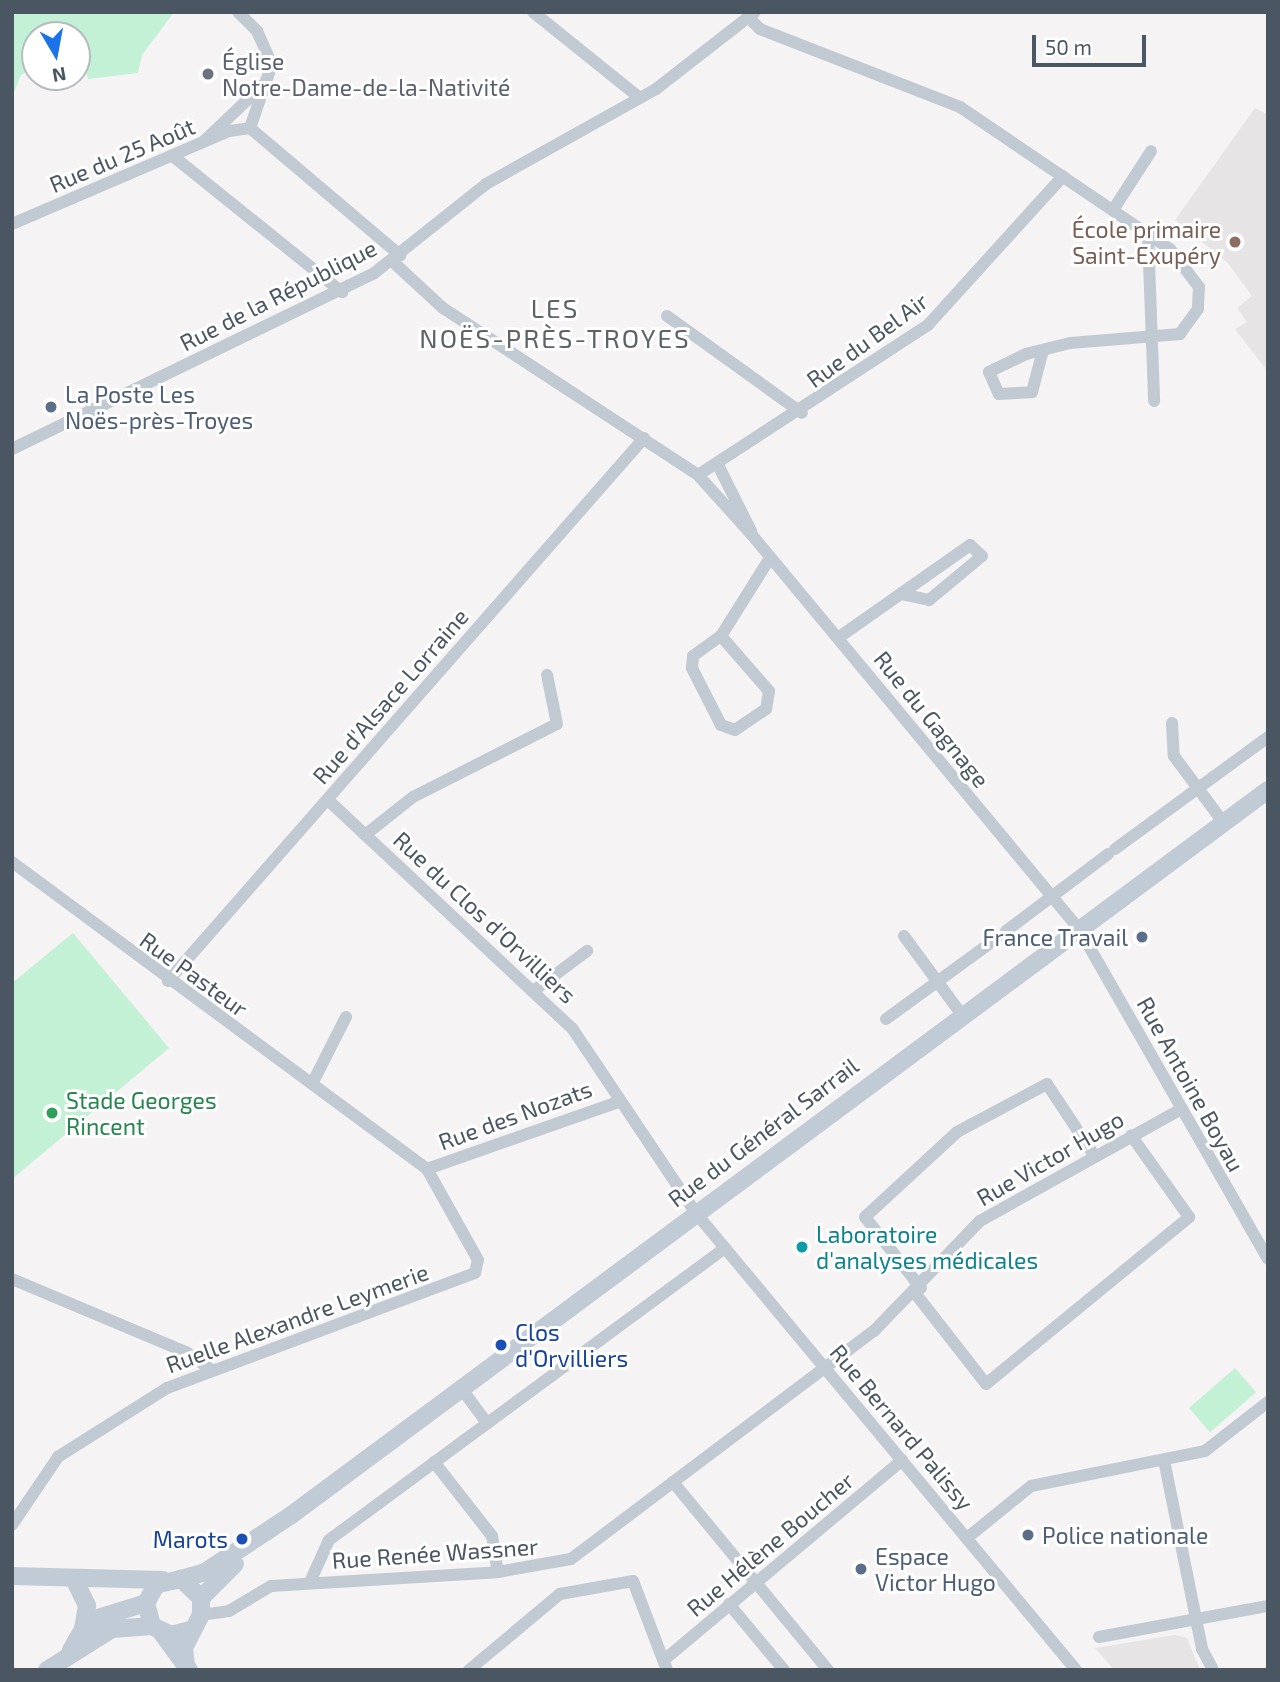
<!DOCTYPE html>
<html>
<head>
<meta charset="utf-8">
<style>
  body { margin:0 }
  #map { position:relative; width:1280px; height:1682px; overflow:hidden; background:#f5f3f3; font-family:"Exo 2",sans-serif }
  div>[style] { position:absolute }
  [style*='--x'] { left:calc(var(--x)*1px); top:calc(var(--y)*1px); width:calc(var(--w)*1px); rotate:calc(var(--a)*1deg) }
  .education>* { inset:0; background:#e6e4e5 }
  .green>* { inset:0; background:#c3f1d5; transform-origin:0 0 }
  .street>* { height:12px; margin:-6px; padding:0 6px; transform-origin:6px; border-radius:6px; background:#c1cad2 }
  .secondary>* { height:18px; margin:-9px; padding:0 9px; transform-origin:9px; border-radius:9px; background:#c1cbd6 }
  .dots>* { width:19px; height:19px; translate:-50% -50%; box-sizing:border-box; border:4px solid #fff; border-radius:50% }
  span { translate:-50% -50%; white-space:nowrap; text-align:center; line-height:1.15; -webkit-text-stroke:6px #fff; paint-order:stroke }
  .worship-label { font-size:23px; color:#5b616d }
  .left { translate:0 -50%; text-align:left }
  .street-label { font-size:23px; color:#4a5661 }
  .education-label { font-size:23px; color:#785e54 }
  .right { translate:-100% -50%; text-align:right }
  .service-label { font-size:23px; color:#4e5e75 }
  .leisure-label { font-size:23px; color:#27864d }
  .culture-label { font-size:23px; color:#0d838f }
  .transit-label { font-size:23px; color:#164399 }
  .quarter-label { font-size:26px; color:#5f6368; letter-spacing:2px }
  .frame { position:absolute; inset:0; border:14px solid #4a5661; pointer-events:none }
  .north { position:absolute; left:21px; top:21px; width:70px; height:70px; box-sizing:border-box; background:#fff; border:2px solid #b7bbc0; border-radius:50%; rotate:170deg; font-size:19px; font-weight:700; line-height:28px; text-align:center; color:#4a5661 }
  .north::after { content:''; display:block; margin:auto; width:24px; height:32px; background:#1a73e8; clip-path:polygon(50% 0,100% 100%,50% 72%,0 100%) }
  .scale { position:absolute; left:1032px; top:35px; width:114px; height:32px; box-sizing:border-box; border:4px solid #4a5661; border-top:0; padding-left:9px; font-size:21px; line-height:24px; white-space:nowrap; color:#4a5661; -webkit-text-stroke:5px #fff; paint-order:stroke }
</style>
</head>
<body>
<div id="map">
  <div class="education">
    <i style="clip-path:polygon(1255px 108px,1268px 115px,1268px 372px,1235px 329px,1247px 322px,1237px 308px,1252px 296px,1228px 263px,1175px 220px)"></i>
    <i style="clip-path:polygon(1175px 1635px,1187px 1638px,1200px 1670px,1114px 1670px,1095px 1648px)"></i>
  </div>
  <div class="green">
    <i style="clip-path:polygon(12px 12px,174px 12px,142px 55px,138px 73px,88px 79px,77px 35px,35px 35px,35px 68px,21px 75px,12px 97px)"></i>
    <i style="clip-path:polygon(73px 933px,169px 1048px,12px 1179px,12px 983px)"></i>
    <i style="left:1235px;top:1368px;width:32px;height:61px;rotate:49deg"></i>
  </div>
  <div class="street">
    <i style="--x:238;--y:12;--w:27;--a:45"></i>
    <i style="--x:257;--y:31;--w:36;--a:66"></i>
    <i style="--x:272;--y:64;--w:68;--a:109"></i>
    <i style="--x:533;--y:12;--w:137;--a:38.8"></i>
    <i style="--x:749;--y:18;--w:16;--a:45"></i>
    <i style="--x:760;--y:29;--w:215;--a:21.3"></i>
    <i style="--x:960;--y:107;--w:254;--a:34.1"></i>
    <i style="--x:1170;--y:249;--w:48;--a:52.7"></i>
    <i style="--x:1199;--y:287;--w:22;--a:93"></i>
    <i style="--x:1198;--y:309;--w:31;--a:126"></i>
    <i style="--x:1180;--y:334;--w:110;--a:175.3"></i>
    <i style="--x:1070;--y:343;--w:45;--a:166"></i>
    <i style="--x:1026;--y:354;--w:41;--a:154.1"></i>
    <i style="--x:989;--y:372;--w:24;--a:66"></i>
    <i style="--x:999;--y:394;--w:33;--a:-3"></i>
    <i style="--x:1032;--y:392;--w:43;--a:-75.3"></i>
    <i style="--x:250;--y:128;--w:197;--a:40.3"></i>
    <i style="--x:204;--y:141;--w:83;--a:-43.5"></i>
    <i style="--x:174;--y:157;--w:216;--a:38.8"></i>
    <i style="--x:1113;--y:210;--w:70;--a:-57.2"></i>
    <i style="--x:12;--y:224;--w:236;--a:-23.2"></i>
    <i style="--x:229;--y:131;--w:21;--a:-8"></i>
    <i style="--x:1148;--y:234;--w:167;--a:87.9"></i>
    <i style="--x:392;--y:261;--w:69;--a:42.7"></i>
    <i style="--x:443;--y:308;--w:305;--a:33.2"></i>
    <i style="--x:698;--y:475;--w:81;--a:48"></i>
    <i style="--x:752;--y:535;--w:512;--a:50.31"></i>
    <i style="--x:1079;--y:929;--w:380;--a:60.2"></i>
    <i style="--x:667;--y:316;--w:166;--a:35.7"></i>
    <i style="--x:12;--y:449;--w:401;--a:-25.9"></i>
    <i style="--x:373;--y:274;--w:144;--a:-38.5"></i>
    <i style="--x:486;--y:184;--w:195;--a:-29.2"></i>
    <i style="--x:656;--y:89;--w:125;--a:-37.9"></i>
    <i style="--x:718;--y:465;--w:74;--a:63.4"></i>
    <i style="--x:698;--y:475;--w:275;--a:-33.1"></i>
    <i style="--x:928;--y:325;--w:201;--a:-47.8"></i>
    <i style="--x:721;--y:636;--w:73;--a:48.9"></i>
    <i style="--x:769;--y:691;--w:18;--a:99"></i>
    <i style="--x:766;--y:709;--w:37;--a:146"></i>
    <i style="--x:735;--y:730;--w:15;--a:-160"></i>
    <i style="--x:721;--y:725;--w:64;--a:-117"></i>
    <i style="--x:692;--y:668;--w:12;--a:-85"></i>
    <i style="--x:693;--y:656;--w:34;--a:-36"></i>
    <i style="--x:721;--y:636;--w:92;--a:-57.9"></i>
    <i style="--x:838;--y:638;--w:9;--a:-36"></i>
    <i style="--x:845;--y:633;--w:153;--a:-35.1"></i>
    <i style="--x:970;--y:545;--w:16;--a:43"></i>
    <i style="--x:982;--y:556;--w:69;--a:140.3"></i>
    <i style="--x:929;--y:600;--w:29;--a:-168"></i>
    <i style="--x:1172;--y:723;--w:33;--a:87"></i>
    <i style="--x:1174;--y:756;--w:82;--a:53.4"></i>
    <i style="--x:328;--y:800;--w:334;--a:43.1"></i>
    <i style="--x:572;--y:1028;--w:221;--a:56.2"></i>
    <i style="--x:695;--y:1212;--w:596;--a:50.24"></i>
    <i style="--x:365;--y:835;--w:61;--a:-38.4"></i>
    <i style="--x:413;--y:797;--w:161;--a:-26.9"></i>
    <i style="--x:557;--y:724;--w:50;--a:-101.5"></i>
    <i style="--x:1115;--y:849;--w:190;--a:-36.2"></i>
    <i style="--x:12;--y:862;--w:516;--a:36.49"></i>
    <i style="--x:427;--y:1169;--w:104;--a:60.7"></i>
    <i style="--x:478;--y:1260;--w:13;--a:103"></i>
    <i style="--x:475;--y:1273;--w:329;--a:159.5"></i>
    <i style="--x:167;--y:1388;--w:129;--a:147.7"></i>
    <i style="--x:58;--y:1457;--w:82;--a:124.1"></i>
    <i style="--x:1006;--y:931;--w:128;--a:-37"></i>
    <i style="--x:904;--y:936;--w:98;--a:53.7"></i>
    <i style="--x:168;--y:981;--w:722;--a:-48.76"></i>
    <i style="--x:536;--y:989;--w:64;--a:-36.7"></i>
    <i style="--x:886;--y:1019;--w:137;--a:-36.1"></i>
    <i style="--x:313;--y:1082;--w:73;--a:-63.1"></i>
    <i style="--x:427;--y:1169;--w:202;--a:-19.3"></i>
    <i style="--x:12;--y:1279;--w:189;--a:22.8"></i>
    <i style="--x:186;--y:1352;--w:32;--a:35"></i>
    <i style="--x:921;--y:1288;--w:90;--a:-128.3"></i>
    <i style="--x:865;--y:1217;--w:125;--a:-42.7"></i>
    <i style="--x:957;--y:1132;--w:102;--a:-28.1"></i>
    <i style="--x:1047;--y:1084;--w:85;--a:56.5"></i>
    <i style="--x:915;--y:1293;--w:115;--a:52"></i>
    <i style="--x:986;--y:1384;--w:263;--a:-39.4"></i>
    <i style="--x:1189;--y:1217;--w:100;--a:-125.3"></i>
    <i style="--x:461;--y:1388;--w:44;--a:53.4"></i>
    <i style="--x:1164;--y:1460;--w:193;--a:78.6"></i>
    <i style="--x:1202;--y:1649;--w:24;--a:62"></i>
    <i style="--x:434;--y:1462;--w:94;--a:51.9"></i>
    <i style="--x:492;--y:1536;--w:36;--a:81"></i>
    <i style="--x:673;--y:1482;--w:244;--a:50.5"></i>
    <i style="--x:967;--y:1538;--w:82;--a:-39.1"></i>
    <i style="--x:1031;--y:1486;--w:177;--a:-11.4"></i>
    <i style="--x:1205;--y:1451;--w:80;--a:-37.9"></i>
    <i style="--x:310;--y:1582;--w:46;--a:-65.7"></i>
    <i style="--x:329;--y:1540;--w:492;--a:-36.4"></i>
    <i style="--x:729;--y:1604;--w:86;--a:50.2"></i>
    <i style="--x:201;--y:1615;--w:28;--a:-8"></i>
    <i style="--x:229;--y:1611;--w:49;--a:-30.8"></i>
    <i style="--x:271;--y:1586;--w:227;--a:-3.5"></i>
    <i style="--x:498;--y:1572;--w:74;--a:-10.1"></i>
    <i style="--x:571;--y:1559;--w:379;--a:-37"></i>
    <i style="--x:874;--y:1331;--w:153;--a:-46.1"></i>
    <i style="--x:980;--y:1221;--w:230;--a:-29.1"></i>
    <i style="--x:1099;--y:1637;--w:172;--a:-10.4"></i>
    <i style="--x:664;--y:1660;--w:311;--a:-40"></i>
    <i style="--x:469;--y:1670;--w:119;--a:-39.9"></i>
    <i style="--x:560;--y:1594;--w:74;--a:-10.1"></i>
    <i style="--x:633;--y:1581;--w:95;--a:69.1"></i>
  </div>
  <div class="secondary">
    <i style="--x:12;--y:1576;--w:151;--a:1.5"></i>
    <i style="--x:181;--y:1579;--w:25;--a:-16"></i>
    <i style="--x:205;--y:1572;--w:102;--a:-33.4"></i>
    <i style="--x:290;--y:1516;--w:1218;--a:-36.59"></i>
    <i style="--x:75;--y:1581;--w:28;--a:64"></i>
    <i style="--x:87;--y:1606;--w:23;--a:100"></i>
    <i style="--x:201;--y:1598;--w:48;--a:-45"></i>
    <i style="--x:161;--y:1632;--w:47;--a:53.6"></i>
    <i style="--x:71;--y:1650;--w:24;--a:-60"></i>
    <i style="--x:83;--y:1629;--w:22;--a:-34"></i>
    <i style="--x:101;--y:1617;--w:47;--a:-17.3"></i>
    <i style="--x:186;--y:1667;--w:19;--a:-96"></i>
    <i style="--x:184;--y:1648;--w:37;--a:-63"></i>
    <i style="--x:201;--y:1615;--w:17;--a:-90"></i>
    <i style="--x:201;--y:1598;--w:28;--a:-136"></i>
    <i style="--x:181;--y:1579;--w:26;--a:167"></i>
    <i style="--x:156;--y:1585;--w:21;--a:119"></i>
    <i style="--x:146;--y:1603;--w:24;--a:75"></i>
    <i style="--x:152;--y:1626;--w:21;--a:25"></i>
    <i style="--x:171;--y:1635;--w:20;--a:-15"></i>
    <i style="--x:47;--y:1670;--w:77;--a:-32.2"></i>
    <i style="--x:112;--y:1629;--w:40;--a:-4.3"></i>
  </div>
  <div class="dots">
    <i style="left:208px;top:74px;background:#6b7280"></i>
    <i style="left:1235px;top:242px;background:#8d6e63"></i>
    <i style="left:51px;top:407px;background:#5c6f8a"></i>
    <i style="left:1142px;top:937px;background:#5c6f8a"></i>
    <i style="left:52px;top:1113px;background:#2e9e5b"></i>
    <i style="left:802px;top:1247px;background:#0f9aa8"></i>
    <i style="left:501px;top:1345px;background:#1a4fb4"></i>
    <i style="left:1028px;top:1535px;background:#5c6f8a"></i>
    <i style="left:242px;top:1539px;background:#1a4fb4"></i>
    <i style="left:861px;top:1569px;background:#5c6f8a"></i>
  </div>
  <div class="worship-label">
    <span class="left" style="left:222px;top:74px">Église<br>Notre-Dame-de-la-Nativité</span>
  </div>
  <div class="street-label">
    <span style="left:122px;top:155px;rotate:-23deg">Rue du 25 Août</span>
    <span style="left:278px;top:295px;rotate:-27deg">Rue de la République</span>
    <span style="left:867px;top:340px;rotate:-36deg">Rue du Bel Air</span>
    <span style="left:390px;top:696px;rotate:-49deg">Rue d'Alsace Lorraine</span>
    <span style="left:932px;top:719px;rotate:51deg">Rue du Gagnage</span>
    <span style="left:485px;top:917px;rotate:43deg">Rue du Clos d'Orvilliers</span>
    <span style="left:194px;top:974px;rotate:36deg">Rue Pasteur</span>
    <span style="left:1191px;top:1084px;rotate:61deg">Rue Antoine Boyau</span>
    <span style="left:515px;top:1115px;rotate:-20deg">Rue des Nozats</span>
    <span style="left:763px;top:1132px;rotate:-37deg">Rue du Général Sarrail</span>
    <span style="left:1050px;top:1158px;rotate:-30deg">Rue Victor Hugo</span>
    <span style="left:297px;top:1318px;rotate:-20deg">Ruelle Alexandre Leymerie</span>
    <span style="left:902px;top:1427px;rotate:50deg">Rue Bernard Palissy</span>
    <span style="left:770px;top:1544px;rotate:-40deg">Rue Hélène Boucher</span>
    <span style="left:435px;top:1553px;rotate:-4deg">Rue Renée Wassner</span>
  </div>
  <div class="education-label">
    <span class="right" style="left:1221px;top:242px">École primaire<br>Saint-Exupéry</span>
  </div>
  <div class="service-label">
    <span class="left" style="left:65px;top:407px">La Poste Les<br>Noës-près-Troyes</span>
    <span class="right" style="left:1128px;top:937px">France Travail</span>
    <span class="left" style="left:1042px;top:1535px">Police nationale</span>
    <span class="left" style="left:875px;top:1569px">Espace<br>Victor Hugo</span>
  </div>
  <div class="leisure-label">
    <span class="left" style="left:66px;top:1113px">Stade Georges<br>Rincent</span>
  </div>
  <div class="culture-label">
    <span class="left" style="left:816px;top:1247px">Laboratoire<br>d'analyses médicales</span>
  </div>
  <div class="transit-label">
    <span class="left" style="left:515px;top:1345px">Clos<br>d'Orvilliers</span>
    <span class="right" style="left:228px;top:1539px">Marots</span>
  </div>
  <div class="quarter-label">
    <span style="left:555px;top:323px">LES<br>NOËS-PRÈS-TROYES</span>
  </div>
  <div class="frame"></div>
  <div class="north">N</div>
  <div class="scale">50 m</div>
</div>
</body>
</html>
